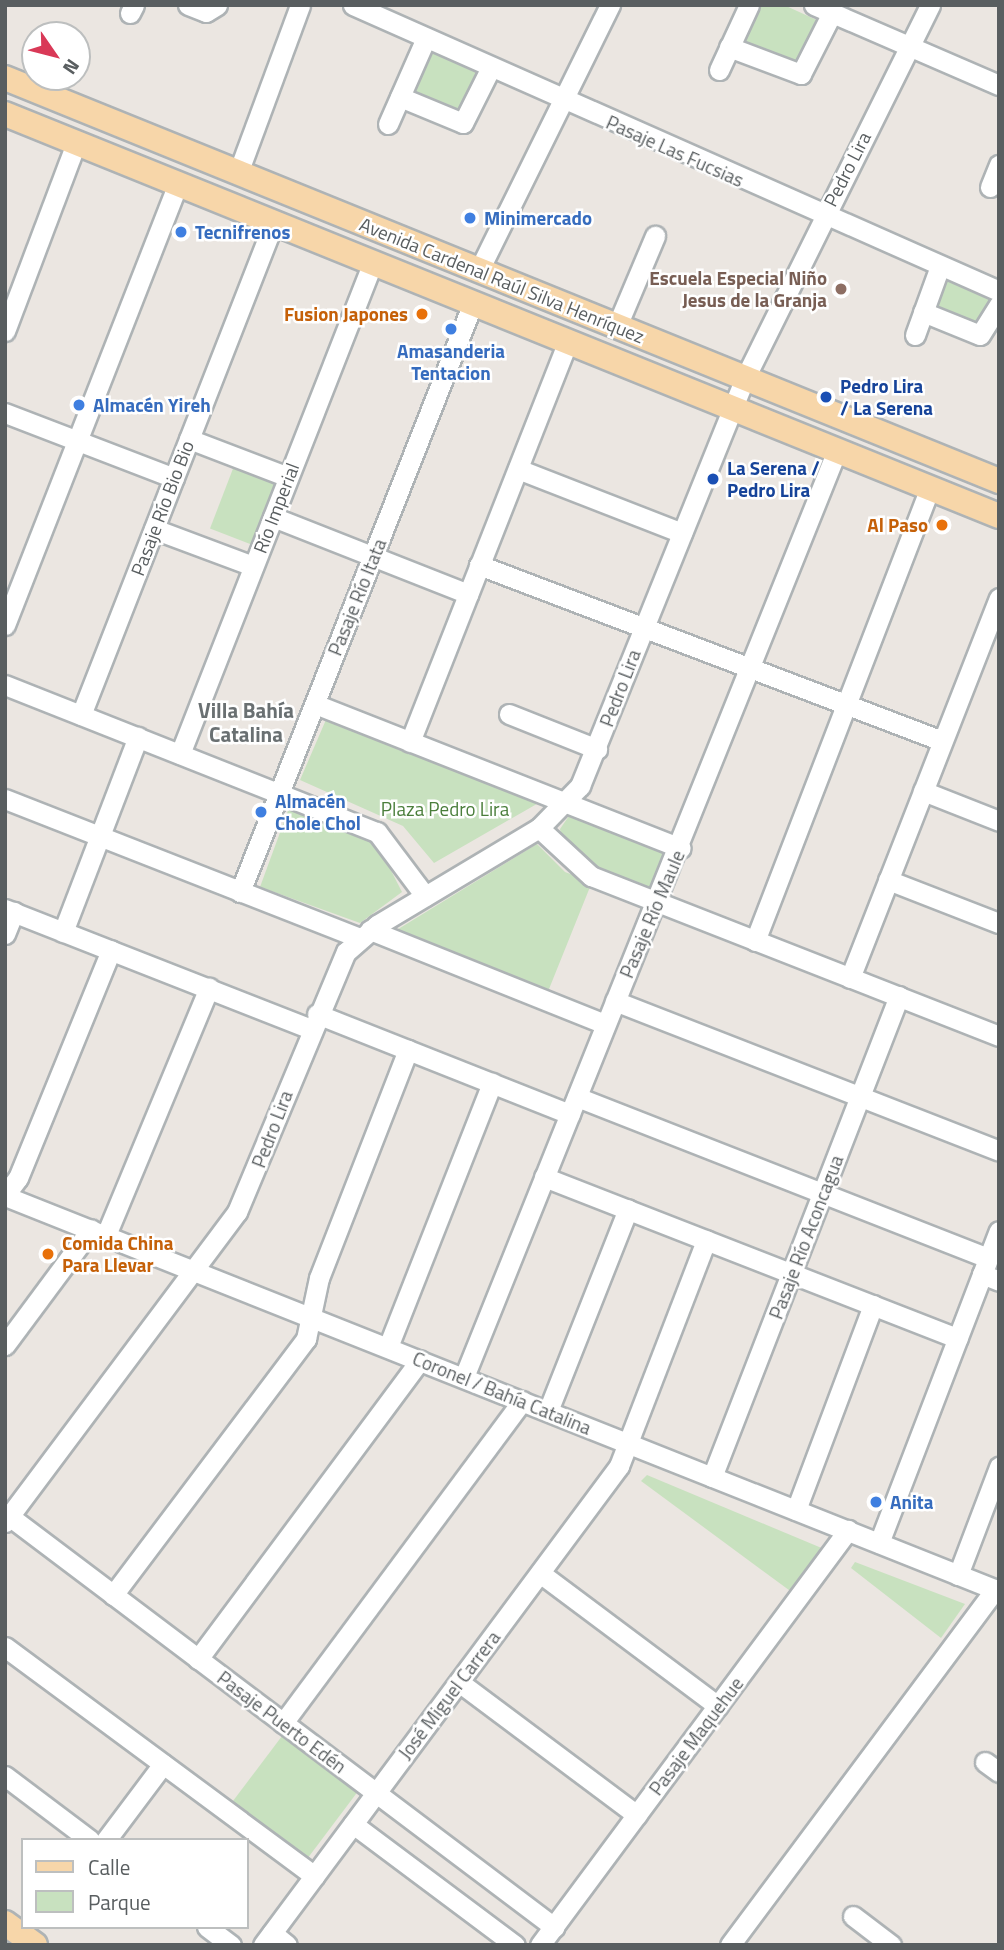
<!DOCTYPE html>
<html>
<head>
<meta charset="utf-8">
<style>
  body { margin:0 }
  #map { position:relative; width:1004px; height:1950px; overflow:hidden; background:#ebe6e1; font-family:"Titillium Web",sans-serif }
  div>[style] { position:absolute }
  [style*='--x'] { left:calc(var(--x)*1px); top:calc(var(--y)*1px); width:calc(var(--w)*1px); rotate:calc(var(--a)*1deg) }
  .green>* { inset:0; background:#c8e1bf; transform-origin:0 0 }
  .roads { filter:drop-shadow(2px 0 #aeb3b5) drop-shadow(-2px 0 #aeb3b5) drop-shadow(0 2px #aeb3b5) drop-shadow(0 -2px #aeb3b5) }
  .minor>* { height:19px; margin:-9.5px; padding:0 9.5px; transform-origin:9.5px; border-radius:9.5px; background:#fff }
  .major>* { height:24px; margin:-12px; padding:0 12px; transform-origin:12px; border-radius:12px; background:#f7d6a9 }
  .dots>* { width:19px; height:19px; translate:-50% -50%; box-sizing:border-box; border:4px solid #fff; border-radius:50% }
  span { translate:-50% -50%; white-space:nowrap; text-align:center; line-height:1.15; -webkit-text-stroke:5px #fff; paint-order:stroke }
  .street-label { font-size:19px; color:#595e60 }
  .shop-label { font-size:19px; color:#366cbe; font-weight:700 }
  .left { translate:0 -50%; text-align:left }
  .education-label { font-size:19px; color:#785e54; font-weight:700 }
  .right { translate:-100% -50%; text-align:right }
  .food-label { font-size:19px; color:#c56008; font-weight:700 }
  .transit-label { font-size:19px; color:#164399; font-weight:700 }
  .park-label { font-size:19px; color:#4a7e3b }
  .neighbourhood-label { font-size:21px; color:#6a7072; font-weight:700 }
  .frame { position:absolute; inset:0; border:7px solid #595e60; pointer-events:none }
  .legend { position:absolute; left:21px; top:1838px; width:228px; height:91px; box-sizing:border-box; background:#fff; border:2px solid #bdbfbf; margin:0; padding:9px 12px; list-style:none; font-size:21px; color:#595e60 }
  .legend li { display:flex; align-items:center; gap:14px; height:35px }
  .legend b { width:35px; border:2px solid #bdbfbf }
  .north { position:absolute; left:21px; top:21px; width:70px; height:70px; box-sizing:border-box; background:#fff; border:2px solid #bdbfbf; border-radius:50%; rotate:125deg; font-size:19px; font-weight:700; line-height:28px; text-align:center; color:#595e60 }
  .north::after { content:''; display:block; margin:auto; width:24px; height:32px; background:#d93957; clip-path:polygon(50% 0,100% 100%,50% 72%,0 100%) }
</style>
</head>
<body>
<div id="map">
  <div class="green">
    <i style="clip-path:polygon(752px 5px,784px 5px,821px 22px,804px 65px,744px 50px,741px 33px)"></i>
    <i style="clip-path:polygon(430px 50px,484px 74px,466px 114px,415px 98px,411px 90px)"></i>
    <i style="clip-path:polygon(950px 274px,993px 292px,985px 326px,934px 311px,940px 280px)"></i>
    <i style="left:234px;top:466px;width:45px;height:67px;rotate:21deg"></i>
    <i style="clip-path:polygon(328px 715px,542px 801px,434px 863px,403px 826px,300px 780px)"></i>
    <i style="clip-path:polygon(289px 808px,378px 845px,402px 892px,360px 923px,260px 887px)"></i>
    <i style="clip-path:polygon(571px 813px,668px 849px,653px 889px,586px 866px,563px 846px,560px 829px)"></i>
    <i style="clip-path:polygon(537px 844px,565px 872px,592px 882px,547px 994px,395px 931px)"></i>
    <i style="clip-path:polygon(647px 1475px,824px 1549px,793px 1593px,641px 1481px)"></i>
    <i style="clip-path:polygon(855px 1562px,965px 1604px,941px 1638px,851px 1568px)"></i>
    <i style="left:282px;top:1736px;width:94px;height:84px;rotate:37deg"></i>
  </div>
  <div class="roads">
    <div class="minor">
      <i style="--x:188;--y:5;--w:19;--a:21"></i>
      <i style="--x:206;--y:12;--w:13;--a:-32"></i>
      <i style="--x:353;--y:5;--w:706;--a:23.88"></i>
      <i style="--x:814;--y:5;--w:202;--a:23.4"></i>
      <i style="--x:130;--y:13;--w:9;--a:-63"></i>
      <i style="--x:729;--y:47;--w:77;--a:20.6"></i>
      <i style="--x:801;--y:74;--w:68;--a:-63.1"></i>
      <i style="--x:719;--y:70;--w:72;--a:-65.2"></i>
      <i style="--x:400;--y:97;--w:68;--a:22.4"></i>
      <i style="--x:463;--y:123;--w:63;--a:-63.4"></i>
      <i style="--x:388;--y:124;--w:94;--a:-66.2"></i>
      <i style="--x:238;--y:173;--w:179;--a:-69.7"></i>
      <i style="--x:990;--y:187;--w:24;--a:-68"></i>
      <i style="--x:479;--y:270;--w:296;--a:-63.7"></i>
      <i style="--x:923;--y:312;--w:61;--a:22"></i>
      <i style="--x:980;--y:335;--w:36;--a:-58"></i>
      <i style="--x:617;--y:326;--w:98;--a:-67.1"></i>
      <i style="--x:5;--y:331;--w:201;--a:-69.3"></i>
      <i style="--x:915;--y:335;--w:73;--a:-70.1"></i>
      <i style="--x:5;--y:413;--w:181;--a:21"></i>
      <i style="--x:189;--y:439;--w:106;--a:21"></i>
      <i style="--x:518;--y:469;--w:176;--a:21.3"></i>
      <i style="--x:273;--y:517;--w:210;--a:21.5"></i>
      <i style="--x:154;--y:529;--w:106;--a:20.5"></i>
      <i style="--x:479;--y:565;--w:495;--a:20.8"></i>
      <i style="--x:5;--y:625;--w:474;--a:-68.6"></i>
      <i style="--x:5;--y:685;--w:400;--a:21.6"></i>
      <i style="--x:377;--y:832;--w:80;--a:53.1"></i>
      <i style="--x:315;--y:704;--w:393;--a:21.5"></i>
      <i style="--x:509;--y:714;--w:95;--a:21.7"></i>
      <i style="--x:81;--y:715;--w:529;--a:-68.62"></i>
      <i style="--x:410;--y:742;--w:431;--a:-68.5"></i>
      <i style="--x:180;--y:754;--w:529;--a:-68.58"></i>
      <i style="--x:923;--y:791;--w:82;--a:21.5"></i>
      <i style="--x:5;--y:799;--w:380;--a:21.4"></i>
      <i style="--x:539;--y:828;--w:71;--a:42.7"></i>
      <i style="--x:591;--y:876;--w:438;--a:21.4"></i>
      <i style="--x:888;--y:880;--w:119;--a:21.2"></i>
      <i style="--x:240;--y:892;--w:633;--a:-68.42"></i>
      <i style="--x:5;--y:909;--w:329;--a:21.4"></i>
      <i style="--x:370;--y:930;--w:253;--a:21.8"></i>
      <i style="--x:63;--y:932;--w:209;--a:-69"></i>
      <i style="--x:5;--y:934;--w:24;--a:-68"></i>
      <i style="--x:755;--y:941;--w:486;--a:-68.9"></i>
      <i style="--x:850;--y:978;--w:408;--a:-68.6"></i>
      <i style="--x:615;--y:1001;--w:412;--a:21.3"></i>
      <i style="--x:317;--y:1014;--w:272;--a:21.6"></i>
      <i style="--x:577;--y:1097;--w:441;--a:21.4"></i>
      <i style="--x:544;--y:1177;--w:444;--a:21.3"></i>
      <i style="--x:5;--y:1195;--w:21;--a:-53"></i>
      <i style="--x:18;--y:1178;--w:246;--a:-67.8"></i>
      <i style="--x:5;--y:1196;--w:1070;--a:21.67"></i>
      <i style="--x:106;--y:1235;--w:268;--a:-67.4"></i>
      <i style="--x:982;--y:1274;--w:18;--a:22"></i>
      <i style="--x:5;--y:1345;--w:144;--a:-53.4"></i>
      <i style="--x:388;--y:1347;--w:284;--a:-68.5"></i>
      <i style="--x:464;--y:1377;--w:999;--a:-68.08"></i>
      <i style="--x:548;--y:1411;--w:217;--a:-68.4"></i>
      <i style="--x:712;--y:1477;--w:516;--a:-68.76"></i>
      <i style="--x:796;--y:1510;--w:219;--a:-69.4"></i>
      <i style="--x:9;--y:1516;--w:683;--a:37.02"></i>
      <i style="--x:5;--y:1522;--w:387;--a:-53.2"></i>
      <i style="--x:237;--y:1212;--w:282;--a:-67.3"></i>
      <i style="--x:346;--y:952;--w:41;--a:-41.1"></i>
      <i style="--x:377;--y:925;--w:189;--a:-30.9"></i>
      <i style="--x:539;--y:828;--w:59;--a:-45.7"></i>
      <i style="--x:580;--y:786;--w:440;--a:-68"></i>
      <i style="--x:745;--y:378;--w:416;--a:-63.6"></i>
      <i style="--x:879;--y:1543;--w:334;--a:-69"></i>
      <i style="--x:540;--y:1573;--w:222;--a:36.8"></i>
      <i style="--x:958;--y:1575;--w:116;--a:-69.2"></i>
      <i style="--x:113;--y:1595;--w:321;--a:-53"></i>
      <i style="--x:306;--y:1339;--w:62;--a:-78"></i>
      <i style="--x:319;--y:1278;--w:245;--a:-68.7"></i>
      <i style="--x:5;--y:1647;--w:385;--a:36.5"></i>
      <i style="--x:198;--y:1659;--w:372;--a:-53.4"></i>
      <i style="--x:459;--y:1682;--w:222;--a:36.8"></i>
      <i style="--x:283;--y:1723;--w:401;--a:-53.4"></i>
      <i style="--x:985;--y:1762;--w:17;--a:36"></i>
      <i style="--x:5;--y:1776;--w:106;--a:37"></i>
      <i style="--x:353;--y:1824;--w:202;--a:36.8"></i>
      <i style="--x:106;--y:1840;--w:95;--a:-53.1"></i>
      <i style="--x:853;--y:1916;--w:48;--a:37.3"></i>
      <i style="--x:207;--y:1927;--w:30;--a:37"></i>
      <i style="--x:272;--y:1933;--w:19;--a:39"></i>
      <i style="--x:263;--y:1945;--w:597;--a:-53.38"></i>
      <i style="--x:619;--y:1466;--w:242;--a:-68.9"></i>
      <i style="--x:540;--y:1945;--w:517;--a:-53.42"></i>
      <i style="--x:730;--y:1945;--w:444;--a:-53.3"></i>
    </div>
    <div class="major">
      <i style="--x:5;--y:78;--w:1073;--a:22.07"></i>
      <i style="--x:5;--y:114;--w:1072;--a:22.02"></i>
      <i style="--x:5;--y:1923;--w:37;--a:36"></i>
    </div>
  </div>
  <div class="dots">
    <i style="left:470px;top:218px;background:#3f7fe0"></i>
    <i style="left:181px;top:232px;background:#3f7fe0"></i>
    <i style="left:841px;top:289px;background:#8d6e63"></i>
    <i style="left:422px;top:314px;background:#e8710a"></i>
    <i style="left:451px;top:329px;background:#3f7fe0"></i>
    <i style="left:826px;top:397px;background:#1a4fb4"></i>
    <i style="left:79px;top:405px;background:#3f7fe0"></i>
    <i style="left:713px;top:479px;background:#1a4fb4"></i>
    <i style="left:942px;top:525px;background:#e8710a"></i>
    <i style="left:261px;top:812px;background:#3f7fe0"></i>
    <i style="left:48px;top:1254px;background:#e8710a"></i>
    <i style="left:876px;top:1502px;background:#3f7fe0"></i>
  </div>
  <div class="street-label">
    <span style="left:675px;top:151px;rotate:24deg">Pasaje Las Fucsias</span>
    <span style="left:847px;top:169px;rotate:-63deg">Pedro Lira</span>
    <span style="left:502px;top:280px;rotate:22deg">Avenida Cardenal Raúl Silva Henríquez</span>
    <span style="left:162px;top:508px;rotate:-69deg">Pasaje Río Bio Bio</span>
    <span style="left:276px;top:508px;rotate:-69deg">Río Imperial</span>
    <span style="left:357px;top:597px;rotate:-68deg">Pasaje Río Itata</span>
    <span style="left:620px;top:688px;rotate:-69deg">Pedro Lira</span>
    <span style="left:652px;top:914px;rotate:-67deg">Pasaje Río Maule</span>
    <span style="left:272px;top:1129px;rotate:-69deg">Pedro Lira</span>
    <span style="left:806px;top:1237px;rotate:-69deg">Pasaje Río Aconcagua</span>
    <span style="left:502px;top:1393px;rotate:22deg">Coronel / Bahía Catalina</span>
    <span style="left:449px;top:1695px;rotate:-53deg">José Miguel Carrera</span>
    <span style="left:282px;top:1722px;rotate:37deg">Pasaje Puerto Edén</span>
    <span style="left:696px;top:1736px;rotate:-53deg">Pasaje Maquehue</span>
  </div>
  <div class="shop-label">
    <span class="left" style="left:484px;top:218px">Minimercado</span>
    <span class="left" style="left:195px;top:232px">Tecnifrenos</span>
    <span style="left:451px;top:362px">Amasanderia<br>Tentacion</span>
    <span class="left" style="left:93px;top:405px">Almacén Yireh</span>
    <span class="left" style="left:275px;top:812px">Almacén<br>Chole Chol</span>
    <span class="left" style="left:890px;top:1502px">Anita</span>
  </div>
  <div class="education-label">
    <span class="right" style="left:827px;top:289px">Escuela Especial Niño<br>Jesus de la Granja</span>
  </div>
  <div class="food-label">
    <span class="right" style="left:408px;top:314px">Fusion Japones</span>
    <span class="right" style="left:928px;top:525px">Al Paso</span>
    <span class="left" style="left:62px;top:1254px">Comida China<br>Para Llevar</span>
  </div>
  <div class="transit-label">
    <span class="left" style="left:840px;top:397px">Pedro Lira<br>/ La Serena</span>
    <span class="left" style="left:727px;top:479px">La Serena /<br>Pedro Lira</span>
  </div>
  <div class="park-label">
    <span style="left:445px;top:809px">Plaza Pedro Lira</span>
  </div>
  <div class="neighbourhood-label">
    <span style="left:246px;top:722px">Villa Bahía<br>Catalina</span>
  </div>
  <div class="frame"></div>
  <ul class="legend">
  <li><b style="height:9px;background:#f7d6a9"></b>Calle</li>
  <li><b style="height:19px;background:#c8e1bf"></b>Parque</li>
  </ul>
  <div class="north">N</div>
</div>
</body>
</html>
